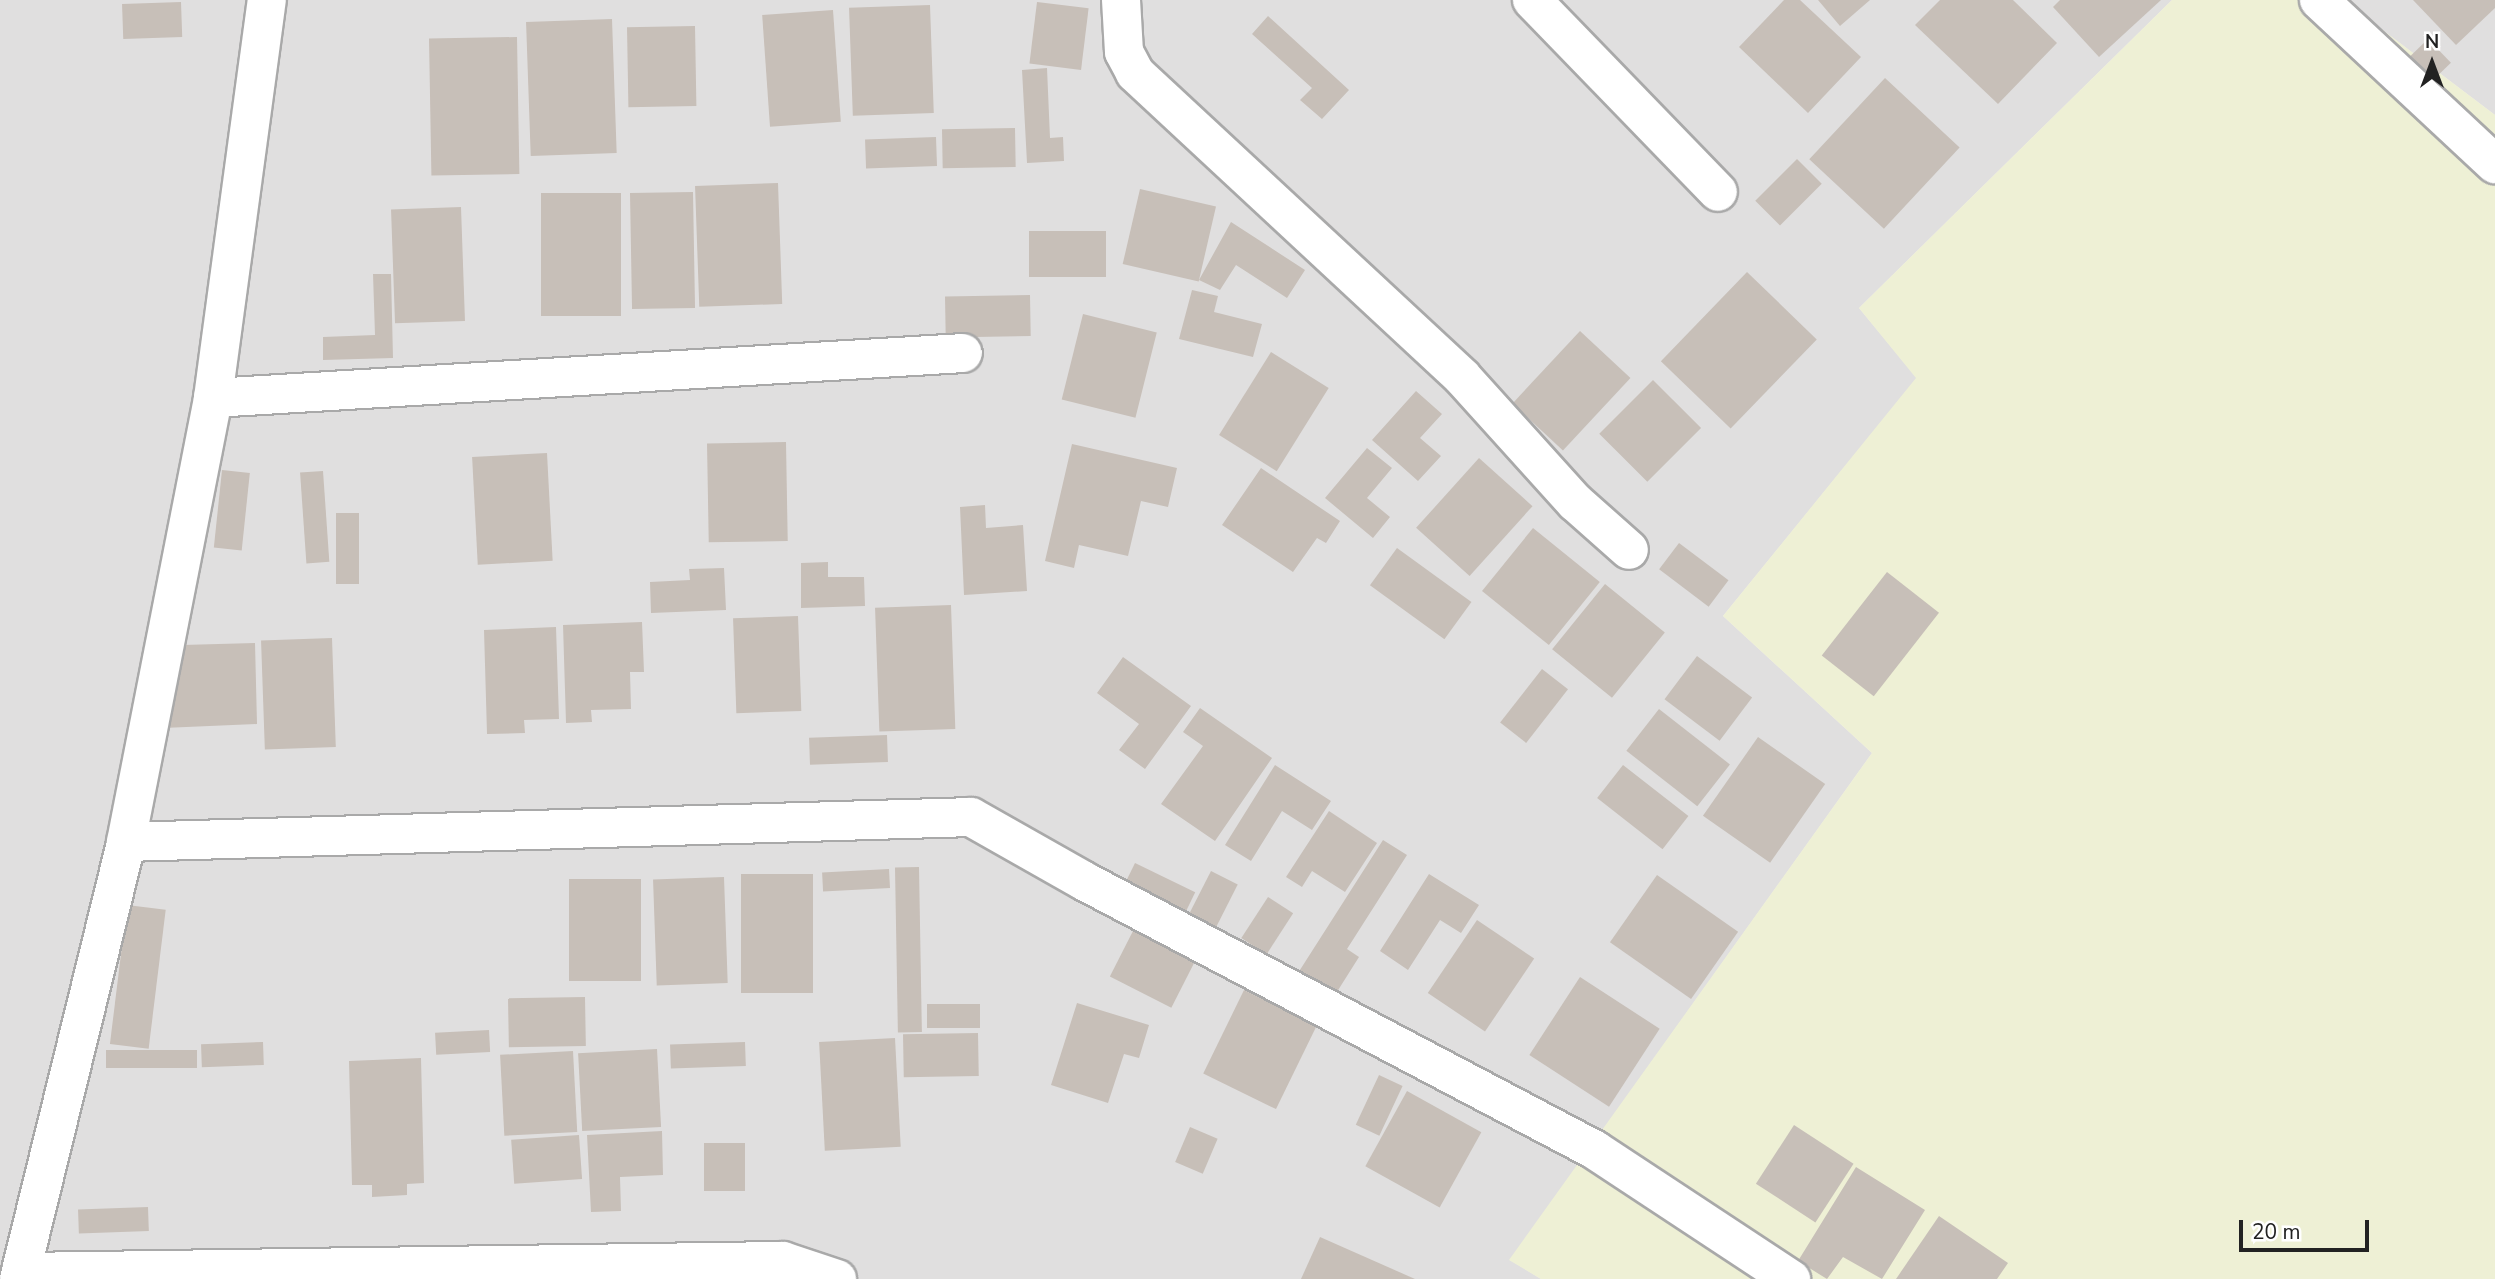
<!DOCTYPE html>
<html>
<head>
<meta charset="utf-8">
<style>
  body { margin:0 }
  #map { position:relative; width:2495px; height:1279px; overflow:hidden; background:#f2efe9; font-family:"Nunito Sans",sans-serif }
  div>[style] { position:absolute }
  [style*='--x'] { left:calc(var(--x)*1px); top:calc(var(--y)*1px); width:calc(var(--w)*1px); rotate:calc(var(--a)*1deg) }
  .residential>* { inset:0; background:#e0dfdf }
  .farmland>* { inset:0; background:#eef0d5 }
  .building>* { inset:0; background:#c7bfb8; transform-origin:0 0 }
  .roads { filter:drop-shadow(2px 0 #a9a9a9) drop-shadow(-2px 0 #a9a9a9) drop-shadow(0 2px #a9a9a9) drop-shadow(0 -2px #a9a9a9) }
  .street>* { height:38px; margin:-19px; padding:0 19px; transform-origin:19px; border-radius:19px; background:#fff }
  span { translate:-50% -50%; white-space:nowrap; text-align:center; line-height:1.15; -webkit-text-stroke:6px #fff; paint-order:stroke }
  .north { position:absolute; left:2397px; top:28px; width:70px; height:70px; -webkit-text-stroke:5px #fff; paint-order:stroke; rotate:0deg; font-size:19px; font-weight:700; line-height:28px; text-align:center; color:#222 }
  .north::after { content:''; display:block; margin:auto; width:24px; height:32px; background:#222; clip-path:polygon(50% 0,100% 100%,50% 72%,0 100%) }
  .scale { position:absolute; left:2239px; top:1220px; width:130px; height:32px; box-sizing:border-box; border:4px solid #222; border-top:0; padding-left:9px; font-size:21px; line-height:24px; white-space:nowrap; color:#222; -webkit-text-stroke:5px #fff; paint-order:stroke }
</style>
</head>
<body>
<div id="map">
  <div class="residential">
    <i style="clip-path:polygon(0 0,2172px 0,1859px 308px,1917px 378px,1723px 616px,1872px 753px,1510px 1260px,1541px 1279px,0 1279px)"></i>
    <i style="clip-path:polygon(2343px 0,2495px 0,2495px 115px)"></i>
  </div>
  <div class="farmland">
    <i style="clip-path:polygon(2172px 0,2343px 0,2495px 115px,2495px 1279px,1541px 1279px,1509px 1260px,1872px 753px,1723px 616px,1916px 378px,1859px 308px)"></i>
  </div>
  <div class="building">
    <i style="clip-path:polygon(1784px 0,1800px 0,1861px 57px,1808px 113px,1739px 47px)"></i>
    <i style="clip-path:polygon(1818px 0,1870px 0,1840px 26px)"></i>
    <i style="clip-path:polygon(1940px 0,2013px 0,2057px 43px,1998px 104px,1915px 25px)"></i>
    <i style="clip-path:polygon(2060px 0,2161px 0,2099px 57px,2053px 7px)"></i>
    <i style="clip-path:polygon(2413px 0,2495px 0,2495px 8px,2456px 45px)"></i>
    <i style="left:181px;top:2px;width:35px;height:59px;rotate:88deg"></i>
    <i style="left:1037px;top:2px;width:52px;height:62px;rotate:7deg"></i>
    <i style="left:930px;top:5px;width:108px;height:81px;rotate:88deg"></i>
    <i style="left:833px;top:10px;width:112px;height:71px;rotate:86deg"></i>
    <i style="clip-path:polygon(1268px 16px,1349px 90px,1322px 119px,1300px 100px,1312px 88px,1252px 34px)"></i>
    <i style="left:612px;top:19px;width:134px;height:86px;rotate:88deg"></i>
    <i style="left:695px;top:26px;width:80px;height:68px;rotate:89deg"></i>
    <i style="left:517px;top:37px;width:137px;height:88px;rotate:89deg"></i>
    <i style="left:2428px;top:39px;width:33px;height:28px;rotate:46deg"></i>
    <i style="clip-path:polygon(1047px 68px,1050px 138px,1063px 137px,1064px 161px,1027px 163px,1022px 70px)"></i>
    <i style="left:1885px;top:78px;width:102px;height:111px;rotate:43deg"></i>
    <i style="left:1015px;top:128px;width:39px;height:73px;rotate:89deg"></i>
    <i style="left:936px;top:137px;width:29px;height:71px;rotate:88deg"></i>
    <i style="left:1797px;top:159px;width:35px;height:59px;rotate:45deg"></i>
    <i style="left:778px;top:183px;width:121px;height:83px;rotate:88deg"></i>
    <i style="left:1140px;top:189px;width:78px;height:77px;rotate:13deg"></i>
    <i style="left:693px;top:192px;width:116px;height:63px;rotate:89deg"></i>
    <i style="left:621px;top:193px;width:123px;height:80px;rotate:90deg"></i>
    <i style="left:461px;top:207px;width:114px;height:70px;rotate:88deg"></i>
    <i style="clip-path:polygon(1231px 222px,1305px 270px,1287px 298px,1236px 265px,1220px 290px,1199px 280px)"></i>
    <i style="left:1029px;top:231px;width:77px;height:46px"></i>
    <i style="left:1747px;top:272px;width:97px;height:124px;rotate:44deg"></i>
    <i style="clip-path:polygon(373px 274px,391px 274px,393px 358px,323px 360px,323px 337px,375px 335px)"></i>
    <i style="clip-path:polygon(1192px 290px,1218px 296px,1214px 312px,1262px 324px,1253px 357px,1179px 339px)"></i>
    <i style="left:1030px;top:295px;width:41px;height:85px;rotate:89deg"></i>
    <i style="left:1083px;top:314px;width:76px;height:88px;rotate:14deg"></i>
    <i style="left:1580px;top:331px;width:69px;height:99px;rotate:43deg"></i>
    <i style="left:1271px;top:352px;width:68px;height:98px;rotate:32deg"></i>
    <i style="left:1653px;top:380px;width:68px;height:76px;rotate:45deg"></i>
    <i style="clip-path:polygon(1416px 391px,1442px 414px,1420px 438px,1441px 456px,1418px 481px,1372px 440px)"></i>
    <i style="left:786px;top:442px;width:99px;height:79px;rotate:89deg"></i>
    <i style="clip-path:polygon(1072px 444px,1177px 468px,1168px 507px,1141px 501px,1128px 556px,1079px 545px,1074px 568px,1045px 561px)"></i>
    <i style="clip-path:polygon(1367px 448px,1392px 468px,1367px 498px,1390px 517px,1373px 538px,1325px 498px)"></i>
    <i style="left:547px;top:453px;width:108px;height:75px;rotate:87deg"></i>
    <i style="left:1479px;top:458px;width:72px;height:94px;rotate:42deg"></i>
    <i style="clip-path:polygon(1261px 468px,1340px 521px,1326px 543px,1317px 538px,1293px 572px,1222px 525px)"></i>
    <i style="left:222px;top:470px;width:28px;height:78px;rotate:6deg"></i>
    <i style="left:323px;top:471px;width:91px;height:23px;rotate:86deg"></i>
    <i style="clip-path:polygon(985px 505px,986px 528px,1023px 525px,1027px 591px,964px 595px,960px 507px)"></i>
    <i style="left:336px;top:513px;width:23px;height:71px"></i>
    <i style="left:1533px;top:528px;width:86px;height:81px;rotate:39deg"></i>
    <i style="left:1679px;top:543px;width:62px;height:33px;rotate:37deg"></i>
    <i style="left:1397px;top:548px;width:92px;height:46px;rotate:36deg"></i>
    <i style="clip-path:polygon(828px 562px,828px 577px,864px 577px,865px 606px,801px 608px,801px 563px)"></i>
    <i style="clip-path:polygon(724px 568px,726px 610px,651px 613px,650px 582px,690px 580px,689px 569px)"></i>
    <i style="left:1887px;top:572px;width:66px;height:106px;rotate:38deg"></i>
    <i style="left:1605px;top:584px;width:77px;height:84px;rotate:39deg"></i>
    <i style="left:951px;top:605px;width:124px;height:76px;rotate:88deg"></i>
    <i style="left:798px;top:616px;width:95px;height:65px;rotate:88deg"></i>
    <i style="clip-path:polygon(642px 622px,644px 672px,630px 672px,631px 709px,591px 710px,592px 722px,566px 723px,563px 625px)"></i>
    <i style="clip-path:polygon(556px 627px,559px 719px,524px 720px,525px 733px,487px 734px,484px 630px)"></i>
    <i style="left:332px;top:638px;width:109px;height:71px;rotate:88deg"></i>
    <i style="clip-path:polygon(255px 643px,257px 724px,163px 728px,182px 645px)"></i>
    <i style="left:1697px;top:656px;width:69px;height:54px;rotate:37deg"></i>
    <i style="clip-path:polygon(1123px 657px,1191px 706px,1145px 769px,1119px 750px,1139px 724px,1097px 693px)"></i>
    <i style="left:1542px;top:669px;width:33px;height:68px;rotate:38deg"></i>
    <i style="clip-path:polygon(1200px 708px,1272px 758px,1215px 841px,1161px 804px,1203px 746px,1183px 732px)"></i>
    <i style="left:1659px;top:709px;width:90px;height:53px;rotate:38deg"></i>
    <i style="left:887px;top:735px;width:27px;height:78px;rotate:88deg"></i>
    <i style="left:1758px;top:737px;width:82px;height:96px;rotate:35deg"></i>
    <i style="clip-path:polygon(1275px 765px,1331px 801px,1312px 830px,1282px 811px,1251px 861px,1225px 845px)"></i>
    <i style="left:1623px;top:765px;width:83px;height:42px;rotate:38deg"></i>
    <i style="clip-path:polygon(1329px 811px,1377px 843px,1345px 892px,1312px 871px,1302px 887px,1286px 877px)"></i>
    <i style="clip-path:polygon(1383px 840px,1407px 855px,1347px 949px,1359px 957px,1335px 995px,1298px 973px)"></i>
    <i style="left:1135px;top:863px;width:67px;height:29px;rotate:26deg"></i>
    <i style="left:919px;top:867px;width:165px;height:24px;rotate:89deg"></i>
    <i style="left:889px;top:869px;width:19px;height:67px;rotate:87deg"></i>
    <i style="left:1211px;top:871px;width:30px;height:55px;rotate:27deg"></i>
    <i style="left:741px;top:874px;width:72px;height:119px"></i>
    <i style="clip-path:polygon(1429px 874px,1479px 905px,1461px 933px,1440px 920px,1408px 970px,1380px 951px)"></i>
    <i style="left:1657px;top:875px;width:99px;height:82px;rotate:35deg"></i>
    <i style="left:724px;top:877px;width:106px;height:71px;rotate:88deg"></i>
    <i style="left:641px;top:879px;width:102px;height:72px;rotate:90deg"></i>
    <i style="left:1268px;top:897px;width:30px;height:49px;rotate:33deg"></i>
    <i style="left:127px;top:905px;width:39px;height:140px;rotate:7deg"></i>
    <i style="left:1477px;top:920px;width:69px;height:88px;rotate:34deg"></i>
    <i style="left:1133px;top:931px;width:69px;height:51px;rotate:27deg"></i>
    <i style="left:1580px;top:977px;width:95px;height:93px;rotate:33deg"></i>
    <i style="left:1244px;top:990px;width:81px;height:93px;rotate:26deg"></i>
    <i style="left:585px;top:997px;width:49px;height:77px;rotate:89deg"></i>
    <i style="clip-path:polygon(1077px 1003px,1149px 1025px,1139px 1058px,1124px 1054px,1108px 1103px,1051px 1085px)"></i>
    <i style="left:980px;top:1004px;width:24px;height:53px;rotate:90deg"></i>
    <i style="left:489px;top:1030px;width:22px;height:54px;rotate:87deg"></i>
    <i style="left:978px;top:1033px;width:43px;height:75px;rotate:89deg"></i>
    <i style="left:895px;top:1038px;width:109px;height:76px;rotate:87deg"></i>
    <i style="left:263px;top:1042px;width:23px;height:62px;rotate:88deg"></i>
    <i style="left:745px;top:1042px;width:24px;height:75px;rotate:88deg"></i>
    <i style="left:657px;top:1049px;width:78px;height:79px;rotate:87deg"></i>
    <i style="left:197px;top:1050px;width:18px;height:91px;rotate:90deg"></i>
    <i style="left:573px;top:1051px;width:81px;height:73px;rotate:87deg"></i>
    <i style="clip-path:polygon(421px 1058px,424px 1183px,407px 1184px,407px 1195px,372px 1197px,372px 1185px,352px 1185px,349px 1061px)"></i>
    <i style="left:1379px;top:1075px;width:26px;height:55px;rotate:25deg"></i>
    <i style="left:1407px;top:1091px;width:85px;height:86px;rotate:29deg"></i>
    <i style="left:1794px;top:1125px;width:71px;height:70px;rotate:33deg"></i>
    <i style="left:1190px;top:1127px;width:30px;height:38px;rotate:23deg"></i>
    <i style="clip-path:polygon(662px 1131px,663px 1175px,620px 1177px,621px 1211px,591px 1212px,587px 1135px)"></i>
    <i style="left:579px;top:1135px;width:44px;height:68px;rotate:86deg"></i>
    <i style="left:704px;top:1143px;width:41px;height:48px"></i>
    <i style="clip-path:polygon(1856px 1167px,1925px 1210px,1882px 1279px,1843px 1257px,1827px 1279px,1798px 1261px)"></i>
    <i style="left:148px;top:1207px;width:24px;height:70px;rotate:88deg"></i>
    <i style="clip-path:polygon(1939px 1216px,2008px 1263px,1997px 1279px,1896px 1279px)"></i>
    <i style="clip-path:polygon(1320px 1237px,1415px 1279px,1301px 1279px)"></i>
  </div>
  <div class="roads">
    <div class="street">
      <i style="--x:1121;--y:0;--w:52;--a:86.7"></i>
      <i style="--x:1124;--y:52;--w:24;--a:62"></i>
      <i style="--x:1135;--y:73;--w:446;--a:42.9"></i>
      <i style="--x:1462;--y:377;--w:169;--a:47.9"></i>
      <i style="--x:1575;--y:502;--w:72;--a:41.6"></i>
      <i style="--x:1532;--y:0;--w:267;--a:45.9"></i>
      <i style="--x:2319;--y:0;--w:241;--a:43"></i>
      <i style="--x:213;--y:398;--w:751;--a:-3.43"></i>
      <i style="--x:126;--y:842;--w:845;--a:-1.69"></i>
      <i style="--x:971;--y:817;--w:130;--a:29.5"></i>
      <i style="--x:1084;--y:881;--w:577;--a:27.76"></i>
      <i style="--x:1595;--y:1150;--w:235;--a:33.4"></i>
      <i style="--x:21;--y:1272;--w:762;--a:-0.83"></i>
      <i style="--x:783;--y:1261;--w:57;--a:18.4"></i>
      <i style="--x:19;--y:1279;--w:450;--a:-76.2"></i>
      <i style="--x:126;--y:842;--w:452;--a:-78.9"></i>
      <i style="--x:213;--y:398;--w:402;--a:-82.3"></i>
    </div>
  </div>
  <div class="north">N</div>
  <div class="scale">20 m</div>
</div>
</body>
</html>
